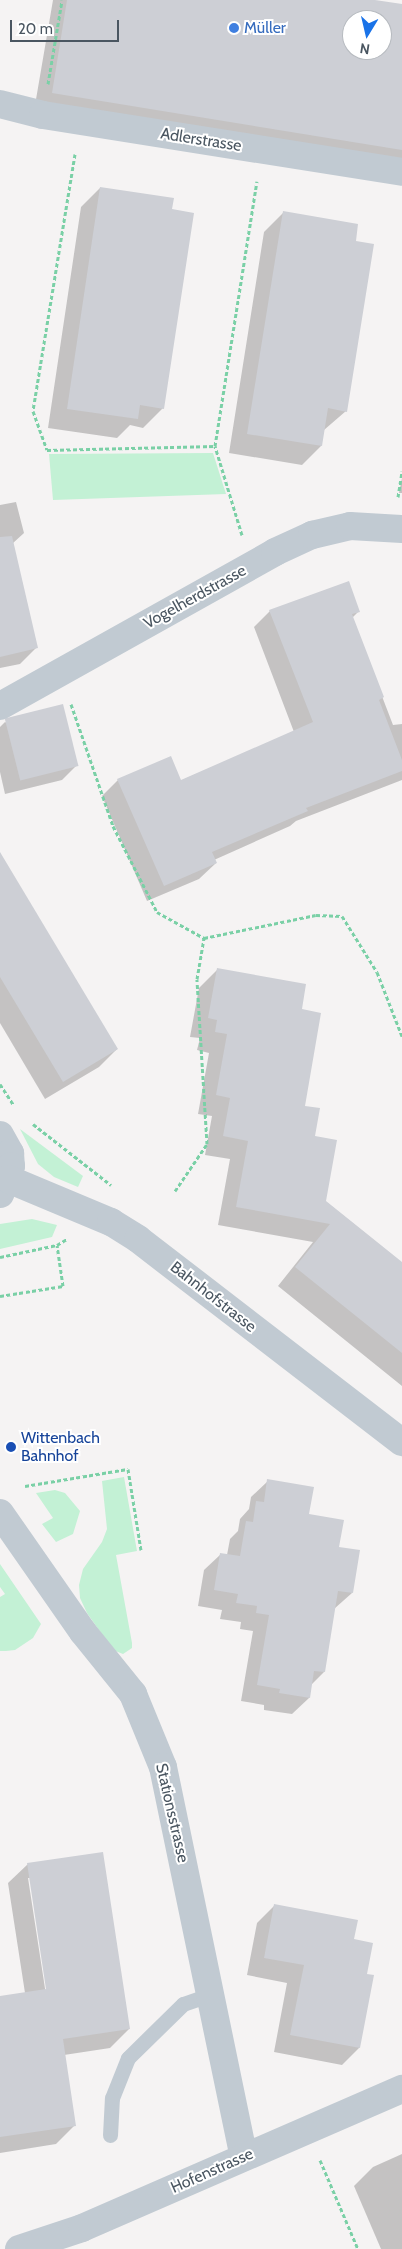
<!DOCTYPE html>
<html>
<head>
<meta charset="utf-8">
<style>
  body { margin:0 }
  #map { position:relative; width:402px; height:2249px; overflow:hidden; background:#f5f3f3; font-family:Cabin,sans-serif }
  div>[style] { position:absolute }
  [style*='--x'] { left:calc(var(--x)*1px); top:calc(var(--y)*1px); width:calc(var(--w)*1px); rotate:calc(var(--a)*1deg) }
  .green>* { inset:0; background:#c3f1d5 }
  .shadow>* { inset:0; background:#0003 }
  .building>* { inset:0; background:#cdcfd5; transform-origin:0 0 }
  .path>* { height:3px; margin-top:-1.5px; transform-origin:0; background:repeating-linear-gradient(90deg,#7ad0a6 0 4px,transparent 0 6.5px) }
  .lane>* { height:15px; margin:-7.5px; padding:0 7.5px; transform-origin:7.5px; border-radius:7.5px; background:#c1cad2 }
  .street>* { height:28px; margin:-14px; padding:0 14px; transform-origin:14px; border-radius:14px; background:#c1cad2 }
  .dots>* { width:14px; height:14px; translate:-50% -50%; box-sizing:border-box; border:2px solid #fff; border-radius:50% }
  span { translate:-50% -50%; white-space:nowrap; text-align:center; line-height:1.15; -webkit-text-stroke:4px #fff; paint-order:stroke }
  .shop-label { font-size:16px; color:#366cbe }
  .left { translate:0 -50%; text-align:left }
  .street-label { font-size:16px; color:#4a5661 }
  .transit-label { font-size:16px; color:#164399 }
  .north { position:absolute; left:342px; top:10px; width:50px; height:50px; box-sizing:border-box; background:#fff; border:1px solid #b7bbc0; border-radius:50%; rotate:189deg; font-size:14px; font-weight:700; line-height:20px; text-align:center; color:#4a5661 }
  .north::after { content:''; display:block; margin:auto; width:18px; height:22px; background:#1a73e8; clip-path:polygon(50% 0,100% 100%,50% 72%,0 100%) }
  .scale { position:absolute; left:10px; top:20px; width:109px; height:22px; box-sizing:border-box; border:2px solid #4a5661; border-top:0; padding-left:6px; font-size:15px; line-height:18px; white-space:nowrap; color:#4a5661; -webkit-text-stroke:4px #fff; paint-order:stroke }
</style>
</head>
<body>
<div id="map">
  <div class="green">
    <i style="clip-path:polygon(213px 453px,226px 494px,53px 500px,49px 454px)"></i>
    <i style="clip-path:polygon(20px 1129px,83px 1176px,78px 1187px,54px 1177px,38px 1164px)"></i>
    <i style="clip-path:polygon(32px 1219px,57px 1225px,52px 1237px,0 1249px,0 1224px)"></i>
    <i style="clip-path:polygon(124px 1477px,137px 1551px,116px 1555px,132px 1643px,132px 1648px,123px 1654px,113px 1650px,87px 1613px,80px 1598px,79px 1585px,83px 1569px,102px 1542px,107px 1529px,102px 1481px)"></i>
    <i style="clip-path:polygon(55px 1490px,65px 1493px,80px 1511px,73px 1534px,56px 1542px,42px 1524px,53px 1518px,36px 1493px)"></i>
    <i style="clip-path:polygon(0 1564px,41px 1624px,33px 1638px,15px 1650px,6px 1651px,0 1651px,0 1597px,5px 1594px,0 1587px)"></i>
  </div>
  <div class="shadow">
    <i style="clip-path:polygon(evenodd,53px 0,367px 0,402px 6px,402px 172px,34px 111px,53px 0,352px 20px,382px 20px,382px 50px,352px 50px,352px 20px)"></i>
    <i style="clip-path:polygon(100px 188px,171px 210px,163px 408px,143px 428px,130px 425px,117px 438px,48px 428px,81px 207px)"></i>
    <i style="clip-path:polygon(283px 213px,354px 242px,346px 411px,324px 430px,321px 446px,302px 465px,229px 453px,264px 232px)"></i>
    <i style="clip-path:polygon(402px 478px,402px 493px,399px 493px)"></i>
    <i style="clip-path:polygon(16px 502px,24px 533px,12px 544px,36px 648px,20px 664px,0 668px,0 505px)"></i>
    <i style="clip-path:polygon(270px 611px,359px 611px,352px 618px,393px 725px,402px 724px,402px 780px,296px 821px,290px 826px,214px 860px,216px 863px,199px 879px,147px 901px,102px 796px,118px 780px,180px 781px,294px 732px,254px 627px)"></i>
    <i style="clip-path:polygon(5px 722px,76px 766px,62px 780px,5px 794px,0 772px,0 727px)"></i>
    <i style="clip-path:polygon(0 872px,117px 1049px,99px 1067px,45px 1099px,0 1023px)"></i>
    <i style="clip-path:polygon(217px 970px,300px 1010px,303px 1107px,314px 1137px,325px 1201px,402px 1263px,402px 1386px,278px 1286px,313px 1242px,218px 1225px,230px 1159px,205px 1155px,212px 1116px,198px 1114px,209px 1053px,197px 1050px,200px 1038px,190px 1037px,199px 988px)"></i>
    <i style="clip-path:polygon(268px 1481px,308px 1515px,338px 1548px,352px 1593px,334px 1609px,324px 1672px,311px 1685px,309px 1698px,292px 1714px,264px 1710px,264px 1705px,241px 1701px,253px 1631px,240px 1629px,241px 1622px,220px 1619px,222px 1610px,198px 1606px,204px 1570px,221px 1554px,227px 1555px,230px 1539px,238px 1531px,240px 1519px,249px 1509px,251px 1497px)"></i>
    <i style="clip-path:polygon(evenodd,28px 1864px,129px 2029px,110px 2048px,64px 2055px,75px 2125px,56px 2144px,0 2153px,0 1997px,25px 1993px,8px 1883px,28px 1864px,28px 1878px,31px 1878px,48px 1995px,46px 1995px,28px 1878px)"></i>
    <i style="clip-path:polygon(275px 1905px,353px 1940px,366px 1975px,359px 2048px,342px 2065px,274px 2052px,287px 1983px,247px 1975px,257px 1923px)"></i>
    <i style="clip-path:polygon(402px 2154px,402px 2249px,381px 2249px,354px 2186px,373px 2167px)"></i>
  </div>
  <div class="building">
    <i style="clip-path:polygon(evenodd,67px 0,375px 0,402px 4px,402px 150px,52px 93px,67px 0,352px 20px,382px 20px,382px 50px,352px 50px,352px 20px)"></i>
    <i style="clip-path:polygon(100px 187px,174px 198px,172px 209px,194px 213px,164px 409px,140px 405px,138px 419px,67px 409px)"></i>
    <i style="clip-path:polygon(283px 211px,358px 224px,356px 241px,374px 244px,347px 412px,328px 408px,322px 446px,247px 434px)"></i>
    <i style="clip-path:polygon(12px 536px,38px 648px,0 657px,0 537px)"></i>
    <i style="clip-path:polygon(349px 581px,360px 612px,352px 614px,384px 697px,379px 700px,402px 760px,402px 771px,306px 808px,308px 811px,212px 852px,217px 863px,164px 886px,117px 779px,171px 756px,181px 780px,313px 722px,269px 610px)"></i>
    <i style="left:63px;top:704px;width:64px;height:60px;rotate:76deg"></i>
    <i style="clip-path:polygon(0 852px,118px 1049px,63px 1082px,0 977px)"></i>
    <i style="clip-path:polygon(217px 968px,306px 984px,302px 1009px,321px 1013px,305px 1106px,320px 1108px,315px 1136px,337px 1140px,326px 1201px,402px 1262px,402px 1353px,295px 1267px,330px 1224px,236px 1207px,248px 1141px,223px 1136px,230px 1098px,216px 1095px,227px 1034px,215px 1032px,217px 1020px,208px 1018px)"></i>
    <i style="clip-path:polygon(267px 1479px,314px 1487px,309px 1514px,344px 1520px,339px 1547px,360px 1550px,353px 1593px,338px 1591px,325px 1672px,314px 1671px,310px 1698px,279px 1693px,280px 1689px,257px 1685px,269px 1615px,256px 1613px,257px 1606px,236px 1603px,238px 1594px,214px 1590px,220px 1553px,240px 1556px,246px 1521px,253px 1522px,256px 1501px,264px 1502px)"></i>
    <i style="clip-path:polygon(103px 1852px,130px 2029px,63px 2039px,76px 2126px,0 2137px,0 1996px,46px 1989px,27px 1863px)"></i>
    <i style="clip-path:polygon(274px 1904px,358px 1920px,354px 1939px,373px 1943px,367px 1974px,374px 1975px,360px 2048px,290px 2035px,304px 1965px,264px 1958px)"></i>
  </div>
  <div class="path">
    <i style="--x:48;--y:84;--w:85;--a:-80.5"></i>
    <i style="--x:75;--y:154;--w:260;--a:99.3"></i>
    <i style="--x:33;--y:411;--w:41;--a:70.3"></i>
    <i style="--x:47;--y:450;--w:168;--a:-1.4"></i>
    <i style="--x:398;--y:497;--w:26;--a:-81"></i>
    <i style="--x:242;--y:535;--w:93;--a:-106.9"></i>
    <i style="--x:215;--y:446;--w:268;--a:-81"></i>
    <i style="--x:71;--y:704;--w:129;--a:71"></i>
    <i style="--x:113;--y:826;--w:97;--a:62.9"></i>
    <i style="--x:157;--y:912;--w:54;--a:29"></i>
    <i style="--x:204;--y:938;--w:114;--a:-11.6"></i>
    <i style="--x:316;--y:915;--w:26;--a:2"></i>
    <i style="--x:342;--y:916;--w:66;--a:58"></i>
    <i style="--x:377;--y:972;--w:69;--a:68.7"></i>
    <i style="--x:0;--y:1084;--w:24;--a:57"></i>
    <i style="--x:33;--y:1124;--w:99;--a:38"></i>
    <i style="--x:175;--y:1191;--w:57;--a:-55.8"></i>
    <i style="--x:207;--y:1144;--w:165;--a:-93.5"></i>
    <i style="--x:197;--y:979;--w:42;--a:-80.3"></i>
    <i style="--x:0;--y:1257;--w:58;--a:-11.9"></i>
    <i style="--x:57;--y:1245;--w:12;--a:-31"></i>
    <i style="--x:0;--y:1296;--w:64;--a:-9"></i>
    <i style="--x:63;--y:1286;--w:41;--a:-98.3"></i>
    <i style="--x:25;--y:1486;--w:104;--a:-9.4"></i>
    <i style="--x:128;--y:1469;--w:82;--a:80.9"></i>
    <i style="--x:320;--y:2160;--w:97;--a:66.9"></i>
  </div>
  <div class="lane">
    <i style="--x:110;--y:2135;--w:37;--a:-87"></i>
    <i style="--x:112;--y:2098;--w:43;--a:-68.2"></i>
    <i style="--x:128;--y:2058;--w:77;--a:-44.5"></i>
    <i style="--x:183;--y:2004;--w:28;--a:-19"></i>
  </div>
  <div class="street">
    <i style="--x:0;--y:104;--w:44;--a:14.3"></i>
    <i style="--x:43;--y:115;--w:363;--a:9"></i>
    <i style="--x:0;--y:706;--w:315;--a:-29.2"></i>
    <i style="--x:275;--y:552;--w:41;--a:-24.7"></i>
    <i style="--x:312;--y:535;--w:39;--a:-13"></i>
    <i style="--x:350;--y:526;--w:52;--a:3.3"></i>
    <i style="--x:0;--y:1135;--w:21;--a:61"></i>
    <i style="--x:10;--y:1153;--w:13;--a:86"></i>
    <i style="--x:11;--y:1166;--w:30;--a:111"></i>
    <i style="--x:8;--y:1179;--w:112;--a:22.7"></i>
    <i style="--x:111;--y:1222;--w:32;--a:32"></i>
    <i style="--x:138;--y:1239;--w:333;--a:37.6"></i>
    <i style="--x:0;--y:1513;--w:145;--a:55.1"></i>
    <i style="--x:83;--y:1632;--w:80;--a:51.1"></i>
    <i style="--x:133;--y:1694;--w:79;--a:67.7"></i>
    <i style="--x:163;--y:1767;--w:398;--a:78.3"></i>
    <i style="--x:19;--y:2249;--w:66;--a:-18.4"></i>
    <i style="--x:82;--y:2228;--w:349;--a:-23.5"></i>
  </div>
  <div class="dots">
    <i style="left:234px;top:28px;background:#3f7fe0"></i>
    <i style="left:11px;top:1447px;background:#1a4fb4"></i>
  </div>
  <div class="shop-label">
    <span class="left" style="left:244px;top:28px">Müller</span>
  </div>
  <div class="street-label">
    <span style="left:201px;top:140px;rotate:9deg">Adlerstrasse</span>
    <span style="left:195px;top:597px;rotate:-29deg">Vogelherdstrasse</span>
    <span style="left:213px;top:1297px;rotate:38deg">Bahnhofstrasse</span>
    <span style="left:172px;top:1813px;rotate:77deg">Stationsstrasse</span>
    <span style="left:212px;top:2171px;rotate:-24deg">Hofenstrasse</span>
  </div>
  <div class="transit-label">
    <span class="left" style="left:21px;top:1447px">Wittenbach<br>Bahnhof</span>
  </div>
  <div class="north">N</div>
  <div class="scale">20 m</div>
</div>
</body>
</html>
